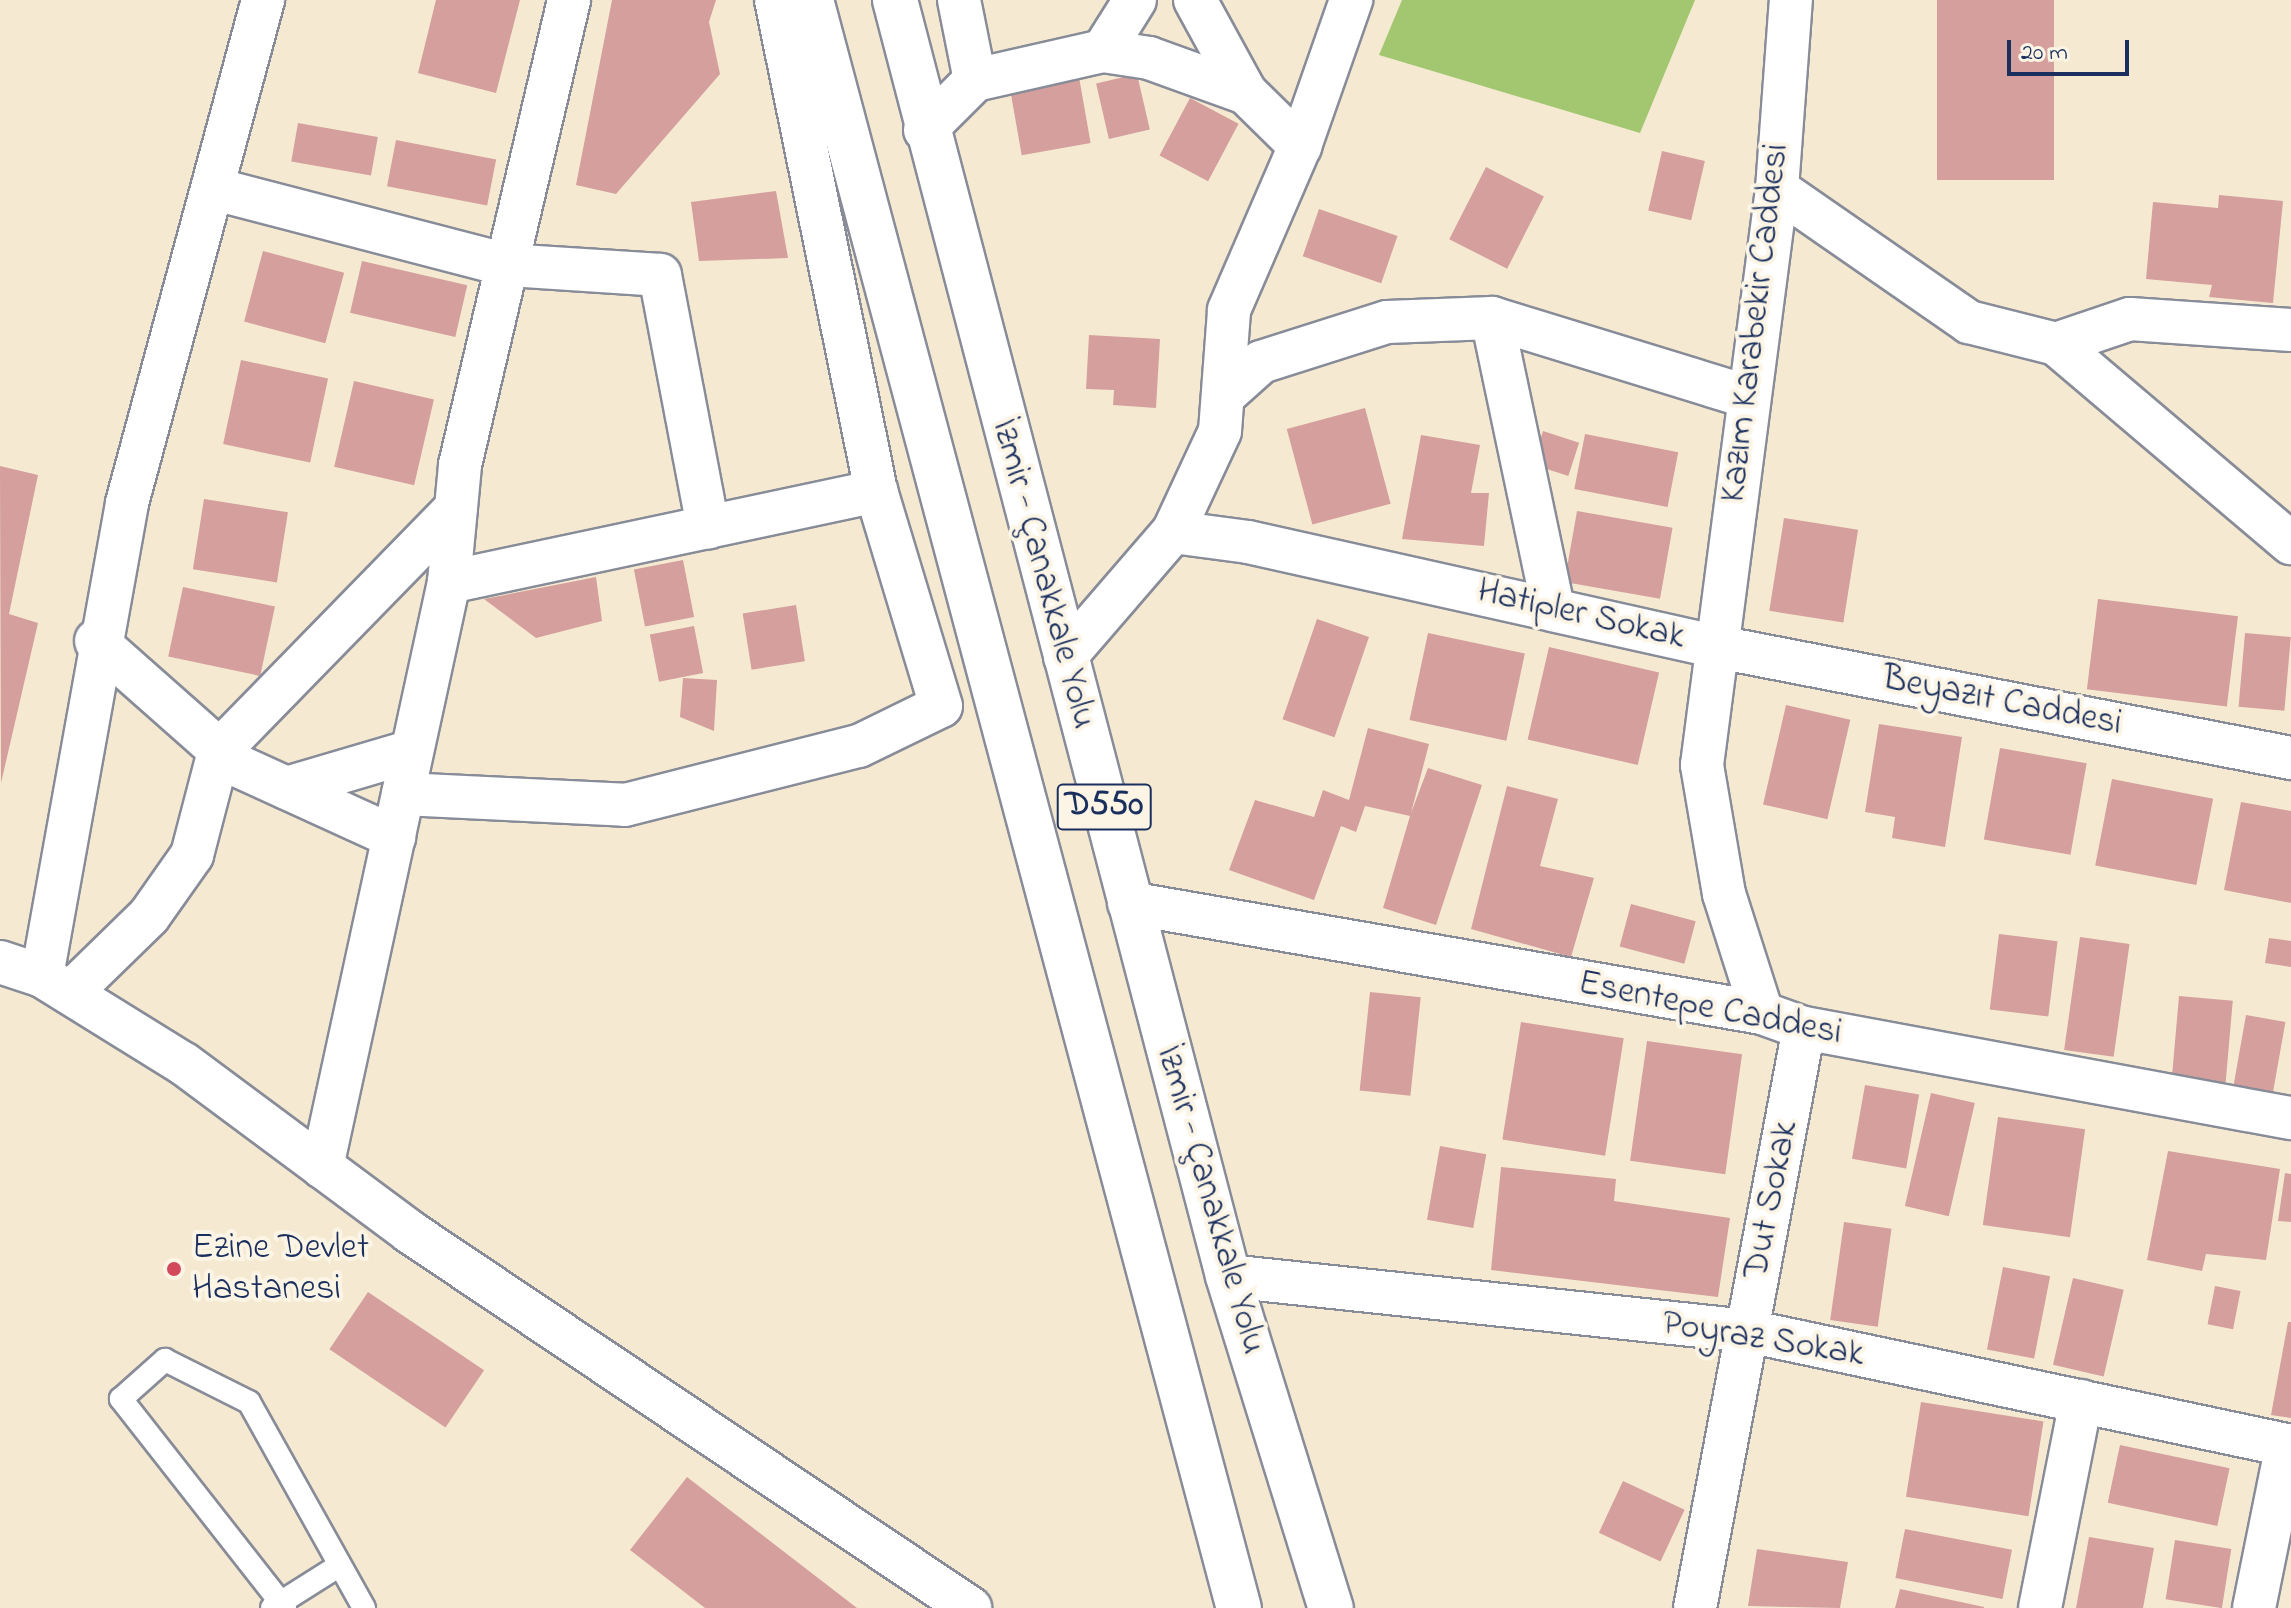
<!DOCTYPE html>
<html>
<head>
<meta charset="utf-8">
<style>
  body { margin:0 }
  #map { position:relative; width:2291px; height:1608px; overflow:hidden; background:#f5ead1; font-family:"Indie Flower",sans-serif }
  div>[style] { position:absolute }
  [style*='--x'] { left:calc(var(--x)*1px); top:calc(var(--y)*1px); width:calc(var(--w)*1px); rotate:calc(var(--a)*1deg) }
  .green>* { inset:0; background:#a3c771 }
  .building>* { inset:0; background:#d49f9c; transform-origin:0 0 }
  .roads { filter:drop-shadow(2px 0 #888c98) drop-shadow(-2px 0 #888c98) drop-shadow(0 2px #888c98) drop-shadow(0 -2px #888c98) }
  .lane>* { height:22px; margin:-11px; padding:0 11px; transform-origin:11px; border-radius:11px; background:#fff }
  .street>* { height:42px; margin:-21px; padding:0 21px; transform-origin:21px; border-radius:21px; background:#fff }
  .highway>* { height:44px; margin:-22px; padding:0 22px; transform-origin:22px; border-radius:22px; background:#fff }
  .dots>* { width:22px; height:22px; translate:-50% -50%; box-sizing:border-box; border:4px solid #fcf5e5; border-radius:50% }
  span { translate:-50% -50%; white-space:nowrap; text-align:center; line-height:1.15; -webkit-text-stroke:8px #fcf5e5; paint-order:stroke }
  .shield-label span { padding:2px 6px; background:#fcf5e5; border:2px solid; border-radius:6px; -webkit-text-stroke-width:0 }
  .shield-label { font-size:34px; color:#1b2f5e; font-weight:700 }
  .street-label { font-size:36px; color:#1b2f5e }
  .poi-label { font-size:36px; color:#1b2f5e }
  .left { translate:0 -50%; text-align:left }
  .scale { position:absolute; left:2007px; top:40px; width:122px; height:36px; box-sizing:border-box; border:4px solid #1b2f5e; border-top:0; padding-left:10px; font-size:24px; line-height:28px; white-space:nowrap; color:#1b2f5e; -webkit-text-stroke:6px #fcf5e5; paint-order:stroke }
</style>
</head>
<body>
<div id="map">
  <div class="green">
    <i style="clip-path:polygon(1402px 0,1695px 0,1640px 133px,1379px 55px)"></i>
  </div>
  <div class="building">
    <i style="clip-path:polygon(436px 0,520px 0,496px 93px,418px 73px)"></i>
    <i style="clip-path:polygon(612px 0,716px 0,709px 22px,720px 74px,616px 194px,576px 185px)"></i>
    <i style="left:1937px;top:0;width:117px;height:180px"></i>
    <i style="left:1137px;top:74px;width:57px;height:42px;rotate:77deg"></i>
    <i style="left:1079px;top:77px;width:67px;height:70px;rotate:80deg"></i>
    <i style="left:1190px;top:98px;width:55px;height:65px;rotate:28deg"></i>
    <i style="left:298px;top:123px;width:81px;height:39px;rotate:10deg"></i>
    <i style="left:396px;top:140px;width:102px;height:47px;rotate:11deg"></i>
    <i style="left:1662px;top:151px;width:44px;height:61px;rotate:13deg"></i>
    <i style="left:1486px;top:167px;width:65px;height:81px;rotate:27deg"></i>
    <i style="clip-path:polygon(776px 191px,788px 258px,699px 261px,691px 202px)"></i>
    <i style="clip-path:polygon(2219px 195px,2283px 201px,2273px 303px,2209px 297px,2212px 285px,2146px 279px,2153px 202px,2218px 208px)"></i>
    <i style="left:1319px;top:209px;width:83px;height:50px;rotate:19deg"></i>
    <i style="left:263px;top:251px;width:84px;height:73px;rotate:15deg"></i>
    <i style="left:362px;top:261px;width:108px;height:53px;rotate:13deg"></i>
    <i style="clip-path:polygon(1089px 335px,1160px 339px,1156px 408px,1113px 405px,1114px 390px,1086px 389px)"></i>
    <i style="left:241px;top:360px;width:89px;height:86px;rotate:12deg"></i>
    <i style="left:354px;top:381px;width:82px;height:88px;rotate:13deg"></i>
    <i style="left:1365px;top:408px;width:99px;height:81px;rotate:75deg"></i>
    <i style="left:1543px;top:431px;width:38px;height:35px;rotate:18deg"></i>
    <i style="left:1585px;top:434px;width:95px;height:56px;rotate:11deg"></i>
    <i style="clip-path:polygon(1421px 435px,1480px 445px,1471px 493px,1489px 493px,1484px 546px,1402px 539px)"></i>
    <i style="clip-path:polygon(0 466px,38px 475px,9px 614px,38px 623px,1px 783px)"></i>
    <i style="left:204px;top:499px;width:85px;height:71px;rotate:9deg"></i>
    <i style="left:1577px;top:511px;width:97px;height:72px;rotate:10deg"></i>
    <i style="left:1784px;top:518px;width:75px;height:94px;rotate:9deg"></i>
    <i style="left:683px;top:560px;width:58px;height:50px;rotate:79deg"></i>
    <i style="clip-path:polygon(596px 577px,602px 621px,536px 638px,484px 599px)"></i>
    <i style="left:183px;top:587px;width:94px;height:71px;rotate:12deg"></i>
    <i style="left:2098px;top:599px;width:141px;height:91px;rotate:7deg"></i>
    <i style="left:796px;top:605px;width:57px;height:54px;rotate:81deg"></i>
    <i style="left:1317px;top:619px;width:55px;height:106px;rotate:19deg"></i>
    <i style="left:694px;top:626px;width:48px;height:45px;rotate:79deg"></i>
    <i style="left:1428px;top:633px;width:99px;height:89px;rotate:12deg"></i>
    <i style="left:2245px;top:633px;width:46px;height:74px;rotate:5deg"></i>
    <i style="left:1549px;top:647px;width:113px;height:95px;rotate:13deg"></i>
    <i style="clip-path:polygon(683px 678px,717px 680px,714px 731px,680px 717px)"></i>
    <i style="left:1786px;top:705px;width:66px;height:102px;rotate:13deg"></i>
    <i style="clip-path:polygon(1879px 724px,1962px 737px,1945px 847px,1892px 838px,1895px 817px,1865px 812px)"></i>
    <i style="clip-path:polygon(1368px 728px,1429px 744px,1411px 813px,1428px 768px,1482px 785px,1436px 925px,1383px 908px,1410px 816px,1365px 806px,1356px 832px,1341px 826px,1314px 900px,1229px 870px,1255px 800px,1314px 817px,1323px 790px,1349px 800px)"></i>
    <i style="left:2000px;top:748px;width:88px;height:93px;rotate:10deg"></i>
    <i style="left:2112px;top:779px;width:103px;height:88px;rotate:11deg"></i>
    <i style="clip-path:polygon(1507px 786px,1558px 799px,1540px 866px,1594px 878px,1571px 957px,1471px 929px)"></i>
    <i style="clip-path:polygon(2241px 802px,2291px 811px,2291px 903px,2224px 890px)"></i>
    <i style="left:1631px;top:904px;width:67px;height:44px;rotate:15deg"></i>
    <i style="left:1999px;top:934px;width:59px;height:76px;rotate:7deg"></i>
    <i style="left:2080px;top:937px;width:50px;height:114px;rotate:8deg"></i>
    <i style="clip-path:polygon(2269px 938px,2291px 941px,2291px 967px,2265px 963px)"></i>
    <i style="left:1370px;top:992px;width:51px;height:99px;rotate:6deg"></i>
    <i style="left:2179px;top:996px;width:54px;height:82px;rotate:5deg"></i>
    <i style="left:2246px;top:1015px;width:40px;height:75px;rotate:10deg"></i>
    <i style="left:1521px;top:1022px;width:104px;height:119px;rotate:9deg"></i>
    <i style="left:1647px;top:1041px;width:96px;height:121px;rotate:8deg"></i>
    <i style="left:1865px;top:1085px;width:55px;height:75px;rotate:10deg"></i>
    <i style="left:1931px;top:1093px;width:45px;height:116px;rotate:13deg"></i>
    <i style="left:1998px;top:1117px;width:88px;height:109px;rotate:8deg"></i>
    <i style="left:1440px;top:1146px;width:47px;height:75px;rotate:10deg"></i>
    <i style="clip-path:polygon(2168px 1151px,2280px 1169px,2266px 1260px,2206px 1254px,2202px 1271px,2147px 1260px)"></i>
    <i style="clip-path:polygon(1501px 1167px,1616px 1179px,1614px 1201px,1730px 1218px,1718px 1297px,1491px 1270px)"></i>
    <i style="clip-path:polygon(2285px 1173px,2291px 1174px,2291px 1222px,2278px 1221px)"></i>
    <i style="left:1844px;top:1222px;width:48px;height:99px;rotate:8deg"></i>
    <i style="left:2003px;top:1267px;width:48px;height:84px;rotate:11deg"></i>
    <i style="left:2073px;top:1278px;width:52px;height:89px;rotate:13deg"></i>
    <i style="left:2215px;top:1286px;width:26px;height:39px;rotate:11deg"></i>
    <i style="left:368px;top:1292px;width:140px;height:69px;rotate:34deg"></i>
    <i style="clip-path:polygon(2288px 1322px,2291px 1322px,2291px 1418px,2271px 1415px)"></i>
    <i style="left:1921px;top:1402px;width:124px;height:96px;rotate:9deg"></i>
    <i style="left:2120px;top:1445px;width:112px;height:59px;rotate:12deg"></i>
    <i style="clip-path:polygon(687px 1477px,857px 1608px,705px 1608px,630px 1550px)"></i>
    <i style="left:1623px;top:1481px;width:68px;height:57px;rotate:25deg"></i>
    <i style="left:1905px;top:1529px;width:109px;height:50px;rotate:11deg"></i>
    <i style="clip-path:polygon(2089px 1537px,2154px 1548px,2143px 1608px,2076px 1608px)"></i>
    <i style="left:2175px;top:1540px;width:57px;height:60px;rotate:9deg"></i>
    <i style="clip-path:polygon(1757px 1549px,1848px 1562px,1840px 1608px,1748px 1606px)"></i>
    <i style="clip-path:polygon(1900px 1589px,1984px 1607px,1984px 1608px,1895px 1608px)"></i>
  </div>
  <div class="roads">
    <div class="lane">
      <i style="--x:272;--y:1608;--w:80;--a:-32.3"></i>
      <i style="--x:285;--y:1608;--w:266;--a:-128.1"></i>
      <i style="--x:121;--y:1399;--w:59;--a:-41.6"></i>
      <i style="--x:165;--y:1360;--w:94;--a:26.6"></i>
      <i style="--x:249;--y:1402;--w:236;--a:60.8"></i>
    </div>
    <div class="street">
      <i style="--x:959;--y:0;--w:82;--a:78.7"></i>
      <i style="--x:1195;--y:0;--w:106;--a:61.3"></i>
      <i style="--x:1103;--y:51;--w:60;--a:-57.9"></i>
      <i style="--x:925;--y:130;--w:71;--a:-45"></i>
      <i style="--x:975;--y:80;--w:131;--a:-12.8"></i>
      <i style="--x:1103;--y:51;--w:47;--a:8.7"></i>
      <i style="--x:1149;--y:58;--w:103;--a:19.8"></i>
      <i style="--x:1246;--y:93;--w:76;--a:44.5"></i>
      <i style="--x:215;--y:189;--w:302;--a:14.6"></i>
      <i style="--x:507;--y:265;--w:153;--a:3.7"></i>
      <i style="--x:660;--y:275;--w:257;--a:79.2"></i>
      <i style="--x:1777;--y:189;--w:234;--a:34.7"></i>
      <i style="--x:1969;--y:322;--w:90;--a:14.2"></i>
      <i style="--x:2056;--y:344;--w:308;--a:40.3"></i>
      <i style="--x:1492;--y:318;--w:295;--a:78.1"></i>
      <i style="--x:2056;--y:344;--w:78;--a:-18.7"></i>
      <i style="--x:2130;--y:319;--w:161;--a:3.9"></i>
      <i style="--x:1223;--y:396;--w:51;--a:-41.8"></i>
      <i style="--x:1261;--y:362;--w:132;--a:-17.6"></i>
      <i style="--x:1387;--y:322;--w:105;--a:-2.2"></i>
      <i style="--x:1492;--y:318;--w:269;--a:17.1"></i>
      <i style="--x:1173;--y:532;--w:76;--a:7.6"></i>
      <i style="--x:1248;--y:542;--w:476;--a:12.6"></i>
      <i style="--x:1713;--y:646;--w:589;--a:10.97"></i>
      <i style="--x:449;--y:582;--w:437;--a:-12"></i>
      <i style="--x:96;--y:641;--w:187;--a:41.5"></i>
      <i style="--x:236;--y:765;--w:174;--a:24.5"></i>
      <i style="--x:1065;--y:657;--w:165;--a:-49.2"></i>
      <i style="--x:1173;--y:532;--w:111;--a:-65"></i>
      <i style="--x:1220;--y:431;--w:121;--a:-85.7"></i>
      <i style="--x:1229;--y:310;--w:179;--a:-66.6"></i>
      <i style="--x:1300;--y:146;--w:155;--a:-70.7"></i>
      <i style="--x:287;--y:788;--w:130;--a:-16.5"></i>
      <i style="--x:403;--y:794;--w:222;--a:2.8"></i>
      <i style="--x:625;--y:805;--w:241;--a:-14.2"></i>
      <i style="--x:859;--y:746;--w:91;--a:-26"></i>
      <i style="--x:941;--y:706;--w:225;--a:-106.8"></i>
      <i style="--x:876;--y:491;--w:501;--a:-101.51"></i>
      <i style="--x:1129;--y:903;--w:642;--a:9.86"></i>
      <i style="--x:1762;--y:1013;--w:45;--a:19.7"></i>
      <i style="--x:1804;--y:1028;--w:495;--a:10.5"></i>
      <i style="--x:0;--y:962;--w:44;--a:18.4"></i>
      <i style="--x:42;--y:976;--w:167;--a:31.8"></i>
      <i style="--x:184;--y:1064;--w:282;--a:36.6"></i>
      <i style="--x:410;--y:1232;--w:675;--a:33.88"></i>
      <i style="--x:42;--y:976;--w:481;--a:-79.8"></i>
      <i style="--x:127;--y:503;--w:521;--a:-74.87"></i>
      <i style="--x:70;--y:993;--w:110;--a:-44.3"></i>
      <i style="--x:149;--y:916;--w:75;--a:-54.8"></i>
      <i style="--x:192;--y:855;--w:107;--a:-75.4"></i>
      <i style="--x:219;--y:751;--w:339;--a:-45.7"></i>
      <i style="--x:1762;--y:1013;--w:125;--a:-107.7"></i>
      <i style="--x:1724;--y:894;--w:131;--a:-99.7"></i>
      <i style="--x:1702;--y:765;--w:581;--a:-82.58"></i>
      <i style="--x:1777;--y:189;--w:190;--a:-85.8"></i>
      <i style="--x:322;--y:1167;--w:599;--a:-77.75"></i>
      <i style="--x:449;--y:582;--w:118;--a:-84.6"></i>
      <i style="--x:460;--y:465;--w:478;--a:-76.8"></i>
      <i style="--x:1228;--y:1276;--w:523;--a:6.04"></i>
      <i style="--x:1748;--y:1331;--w:555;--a:11.96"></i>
      <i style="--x:1695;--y:1608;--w:590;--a:-79.36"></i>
      <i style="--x:2040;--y:1608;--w:211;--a:-78.8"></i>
      <i style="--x:2254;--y:1608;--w:166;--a:-78.6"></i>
    </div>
    <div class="highway">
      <i style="--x:811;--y:0;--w:1664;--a:75.1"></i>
      <i style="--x:895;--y:0;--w:1319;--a:75.37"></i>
      <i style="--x:1228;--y:1276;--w:348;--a:72.8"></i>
    </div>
  </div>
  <div class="dots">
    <i style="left:174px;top:1269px;background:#d1495b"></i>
  </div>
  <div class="shield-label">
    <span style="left:1104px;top:807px">D550</span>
  </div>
  <div class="street-label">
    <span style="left:1756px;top:323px;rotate:-83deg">Kazım Karabekir Caddesi</span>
    <span style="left:1043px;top:574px;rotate:75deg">İzmir - Çanakkale Yolu</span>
    <span style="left:1581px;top:615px;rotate:13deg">Hatipler Sokak</span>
    <span style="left:2002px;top:702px;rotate:11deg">Beyazıt Caddesi</span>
    <span style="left:1710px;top:1009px;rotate:11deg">Esentepe Caddesi</span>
    <span style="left:1210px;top:1200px;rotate:74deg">İzmir - Çanakkale Yolu</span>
    <span style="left:1772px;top:1200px;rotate:-79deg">Dut Sokak</span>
    <span style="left:1763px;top:1340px;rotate:9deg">Poyraz Sokak</span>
  </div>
  <div class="poi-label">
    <span class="left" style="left:192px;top:1269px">Ezine Devlet<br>Hastanesi</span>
  </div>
  <div class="scale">20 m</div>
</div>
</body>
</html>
